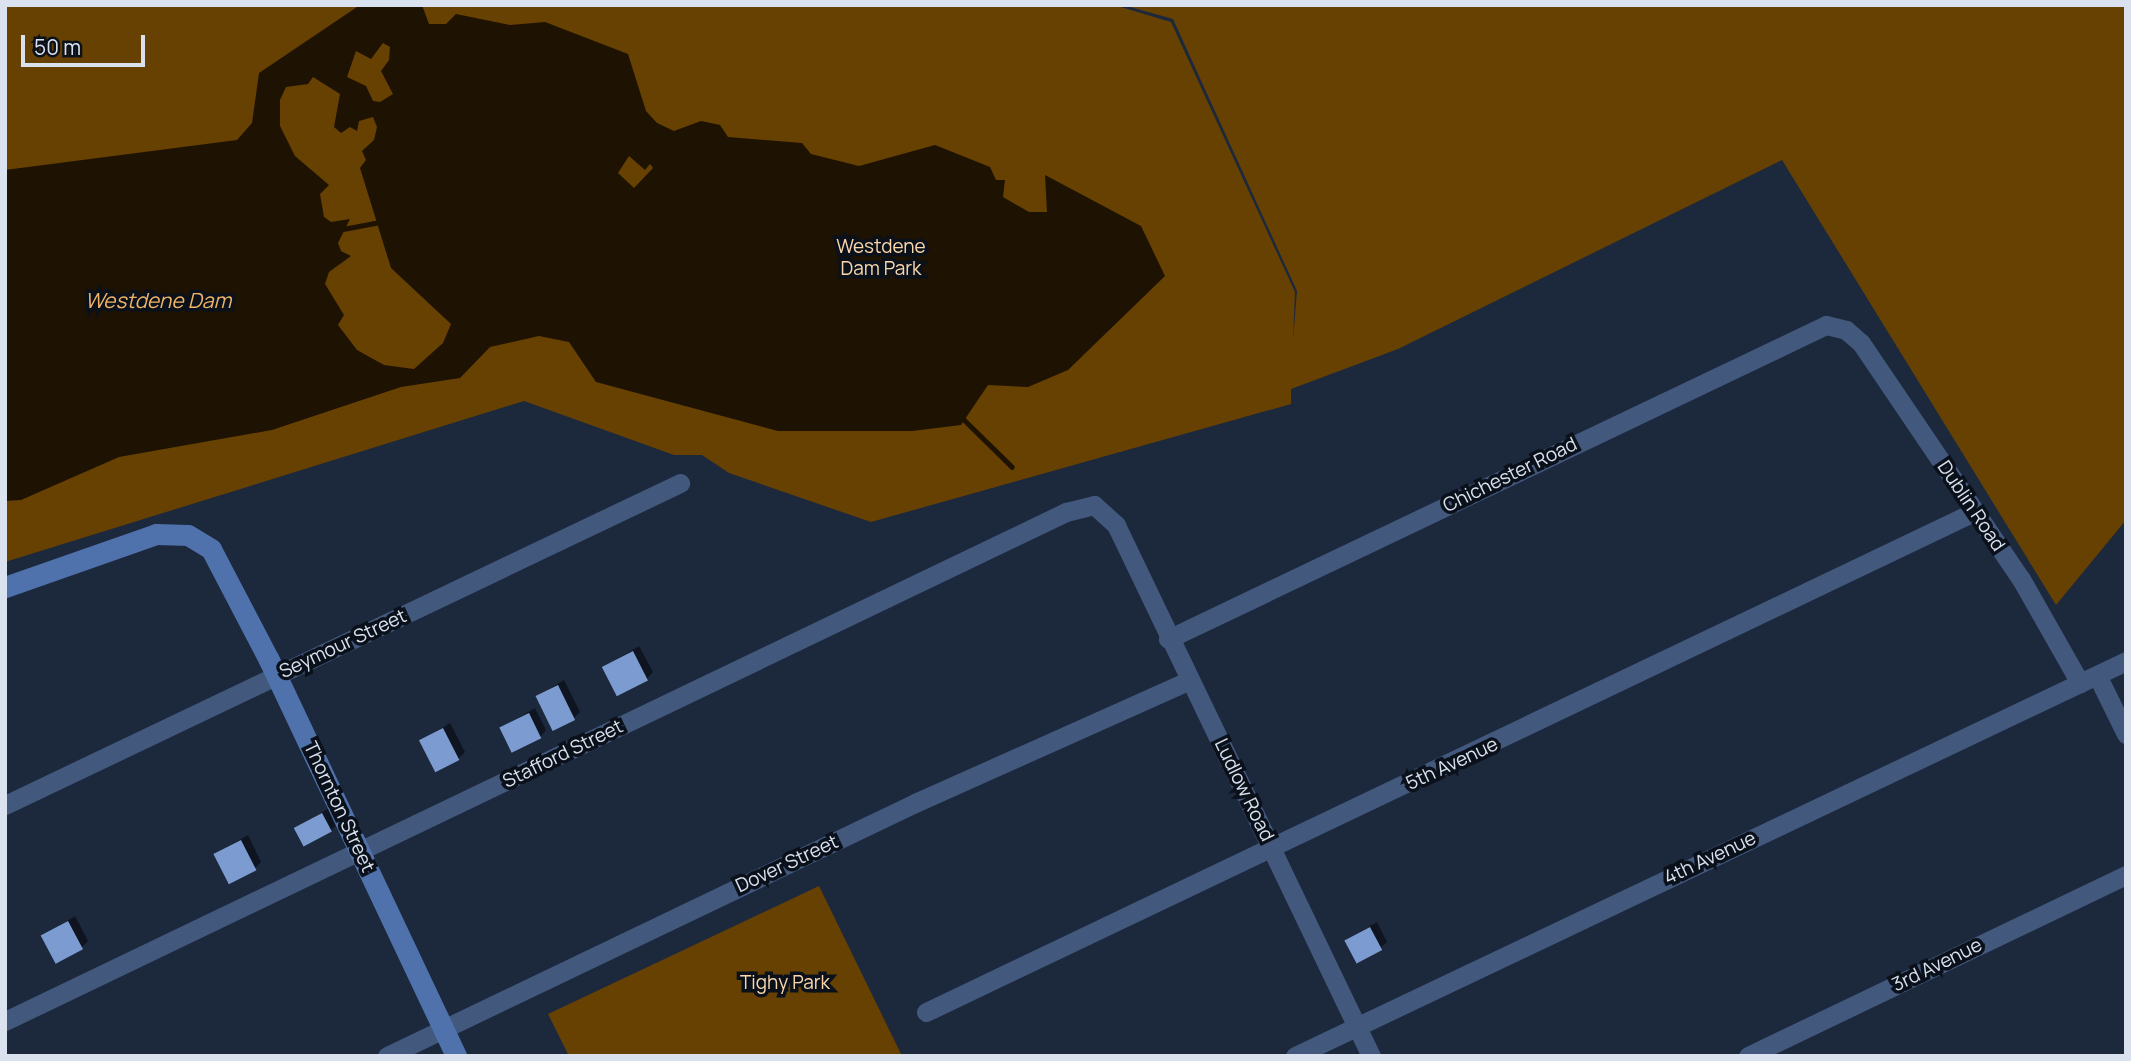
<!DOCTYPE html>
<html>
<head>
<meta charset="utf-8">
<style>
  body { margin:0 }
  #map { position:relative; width:2131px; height:1061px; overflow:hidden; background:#1c283c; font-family:Manrope,sans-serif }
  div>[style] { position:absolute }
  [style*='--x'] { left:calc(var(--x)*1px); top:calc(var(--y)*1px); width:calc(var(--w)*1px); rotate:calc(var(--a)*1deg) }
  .green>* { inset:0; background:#674102 }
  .water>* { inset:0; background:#1e1203 }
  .shadow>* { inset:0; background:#0007 }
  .stream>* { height:5px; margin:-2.5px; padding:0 2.5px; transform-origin:2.5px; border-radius:2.5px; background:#1e1203 }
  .building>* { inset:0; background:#7c9cd1; transform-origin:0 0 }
  .street>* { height:19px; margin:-9.5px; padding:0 9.5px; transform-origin:9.5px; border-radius:9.5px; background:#42587d }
  .secondary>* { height:21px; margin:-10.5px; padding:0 10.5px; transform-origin:10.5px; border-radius:10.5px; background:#4f72ac }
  span { translate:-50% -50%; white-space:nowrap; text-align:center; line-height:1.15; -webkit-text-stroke:7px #0b111a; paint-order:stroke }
  .park-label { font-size:19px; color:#fbd7ab }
  .street-label { font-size:19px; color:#dae2ef }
  .water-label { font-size:21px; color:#eeb366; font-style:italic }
  .frame { position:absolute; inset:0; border:7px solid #dae2ef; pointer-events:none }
  .scale { position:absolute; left:21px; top:35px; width:124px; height:32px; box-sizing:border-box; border:4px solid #dae2ef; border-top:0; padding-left:9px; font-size:21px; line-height:24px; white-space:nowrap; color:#dae2ef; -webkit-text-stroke:5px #0b111a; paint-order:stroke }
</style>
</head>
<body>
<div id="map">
  <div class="green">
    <i style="clip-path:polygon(5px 5px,1114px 5px,1171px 22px,1295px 292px,1293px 340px,1297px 291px,1173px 19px,1123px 5px,2126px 5px,2126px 520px,2056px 605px,1782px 160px,1398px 349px,1291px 389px,1291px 404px,871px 522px,729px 473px,702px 455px,674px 455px,524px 401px,5px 562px)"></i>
    <i style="clip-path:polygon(819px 886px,902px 1056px,569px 1056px,548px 1014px)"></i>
  </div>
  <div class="water">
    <i style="clip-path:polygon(evenodd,360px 5px,422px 5px,429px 24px,446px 24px,456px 14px,510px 25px,545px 22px,628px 54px,646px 111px,657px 123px,674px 131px,701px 121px,720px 125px,728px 137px,802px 143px,811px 154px,859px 166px,935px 145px,990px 167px,996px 180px,1005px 180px,1003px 197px,1029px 212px,1047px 212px,1045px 175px,1141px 226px,1165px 276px,1068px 370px,1028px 387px,988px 385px,961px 425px,912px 431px,778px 431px,596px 382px,569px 342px,539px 336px,490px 347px,460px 378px,401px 387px,272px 430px,119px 457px,21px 500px,5px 501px,5px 170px,237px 140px,252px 123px,259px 73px,360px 5px,383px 43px,390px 47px,389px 60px,381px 71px,393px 94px,380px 102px,373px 101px,366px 86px,347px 77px,356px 51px,371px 59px,383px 43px,360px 5px,313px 77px,340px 94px,334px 127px,341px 133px,350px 127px,357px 131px,359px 121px,373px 117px,377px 127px,374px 140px,362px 151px,366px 160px,360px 168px,391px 268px,451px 324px,443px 343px,414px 369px,384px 365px,357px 350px,338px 325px,344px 315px,325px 284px,329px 272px,351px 256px,341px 251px,338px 243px,350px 219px,331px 222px,324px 217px,320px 194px,329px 185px,295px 156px,280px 126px,280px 100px,286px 87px,308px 84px,313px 77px,360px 5px,629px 156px,645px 170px,650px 164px,653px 168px,634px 188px,618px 173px,629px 156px)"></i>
  </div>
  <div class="shadow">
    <i style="clip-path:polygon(639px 646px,653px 672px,647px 679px,604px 667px)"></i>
    <i style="clip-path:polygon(564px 680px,580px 712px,574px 718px,538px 696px)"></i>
    <i style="clip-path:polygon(535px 708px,546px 730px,540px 737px,501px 728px)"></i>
    <i style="clip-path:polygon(450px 723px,465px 752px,458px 759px,421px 741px)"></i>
    <i style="clip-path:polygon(329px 808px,338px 824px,331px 830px,296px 828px)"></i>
    <i style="clip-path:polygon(248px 835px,261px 862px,255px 868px,215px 854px)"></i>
    <i style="clip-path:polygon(75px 916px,88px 941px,81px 948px,42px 936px)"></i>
    <i style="clip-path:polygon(1377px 922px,1387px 942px,1380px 948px,1346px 940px)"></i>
  </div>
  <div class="stream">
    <i style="--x:343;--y:229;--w:43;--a:-10.8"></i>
    <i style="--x:959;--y:415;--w:74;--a:44.5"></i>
  </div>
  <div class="building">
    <i style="left:633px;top:651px;width:33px;height:35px;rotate:63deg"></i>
    <i style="left:558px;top:685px;width:39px;height:25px;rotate:64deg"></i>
    <i style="left:529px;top:713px;width:28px;height:33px;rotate:64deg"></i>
    <i style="left:443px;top:728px;width:36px;height:27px;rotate:63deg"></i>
    <i style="left:322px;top:813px;width:21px;height:32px;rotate:62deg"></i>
    <i style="left:241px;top:840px;width:34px;height:31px;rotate:63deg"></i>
    <i style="left:68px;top:921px;width:32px;height:31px;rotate:62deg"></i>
    <i style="left:1370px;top:927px;width:26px;height:29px;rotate:62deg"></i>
  </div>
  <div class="street">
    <i style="--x:1168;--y:639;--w:729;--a:-25.51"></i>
    <i style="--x:1826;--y:325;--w:21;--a:14"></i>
    <i style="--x:1846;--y:330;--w:20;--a:41"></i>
    <i style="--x:1861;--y:343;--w:285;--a:55.9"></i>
    <i style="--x:2021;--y:579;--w:120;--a:60.4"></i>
    <i style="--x:2097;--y:675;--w:66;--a:63.8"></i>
    <i style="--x:5;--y:805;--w:748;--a:-25.5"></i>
    <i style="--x:926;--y:1012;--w:1161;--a:-25.51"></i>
    <i style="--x:5;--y:1021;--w:1177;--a:-25.63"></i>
    <i style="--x:1066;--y:512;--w:29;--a:-14"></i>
    <i style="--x:1094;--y:505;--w:30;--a:42"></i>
    <i style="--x:1116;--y:525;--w:589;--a:64.35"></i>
    <i style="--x:387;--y:1056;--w:585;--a:-25.6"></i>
    <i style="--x:915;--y:803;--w:301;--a:-24.1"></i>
    <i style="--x:1295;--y:1056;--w:920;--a:-25.42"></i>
    <i style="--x:1748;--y:1056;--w:419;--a:-25.6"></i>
  </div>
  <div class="secondary">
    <i style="--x:5;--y:587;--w:160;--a:-19.3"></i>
    <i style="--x:156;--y:534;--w:32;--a:2"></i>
    <i style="--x:188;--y:535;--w:27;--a:31"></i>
    <i style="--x:211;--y:549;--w:125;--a:62.4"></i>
    <i style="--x:269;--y:660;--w:438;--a:64.7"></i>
  </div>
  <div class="park-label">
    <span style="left:881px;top:258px">Westdene<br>Dam Park</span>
    <span style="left:785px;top:983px">Tighy Park</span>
  </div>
  <div class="street-label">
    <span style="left:1510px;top:475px;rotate:-26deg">Chichester Road</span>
    <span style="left:1971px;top:506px;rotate:56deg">Dublin Road</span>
    <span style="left:343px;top:644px;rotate:-25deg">Seymour Street</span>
    <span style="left:563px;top:754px;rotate:-26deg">Stafford Street</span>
    <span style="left:1452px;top:764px;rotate:-25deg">5th Avenue</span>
    <span style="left:1244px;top:790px;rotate:64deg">Ludlow Road</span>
    <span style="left:339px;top:807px;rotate:65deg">Thornton Street</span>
    <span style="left:1710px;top:858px;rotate:-25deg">4th Avenue</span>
    <span style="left:787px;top:864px;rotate:-25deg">Dover Street</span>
    <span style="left:1937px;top:965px;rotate:-26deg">3rd Avenue</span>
  </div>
  <div class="water-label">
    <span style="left:158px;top:300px">Westdene Dam</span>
  </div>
  <div class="frame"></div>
  <div class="scale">50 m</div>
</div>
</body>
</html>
